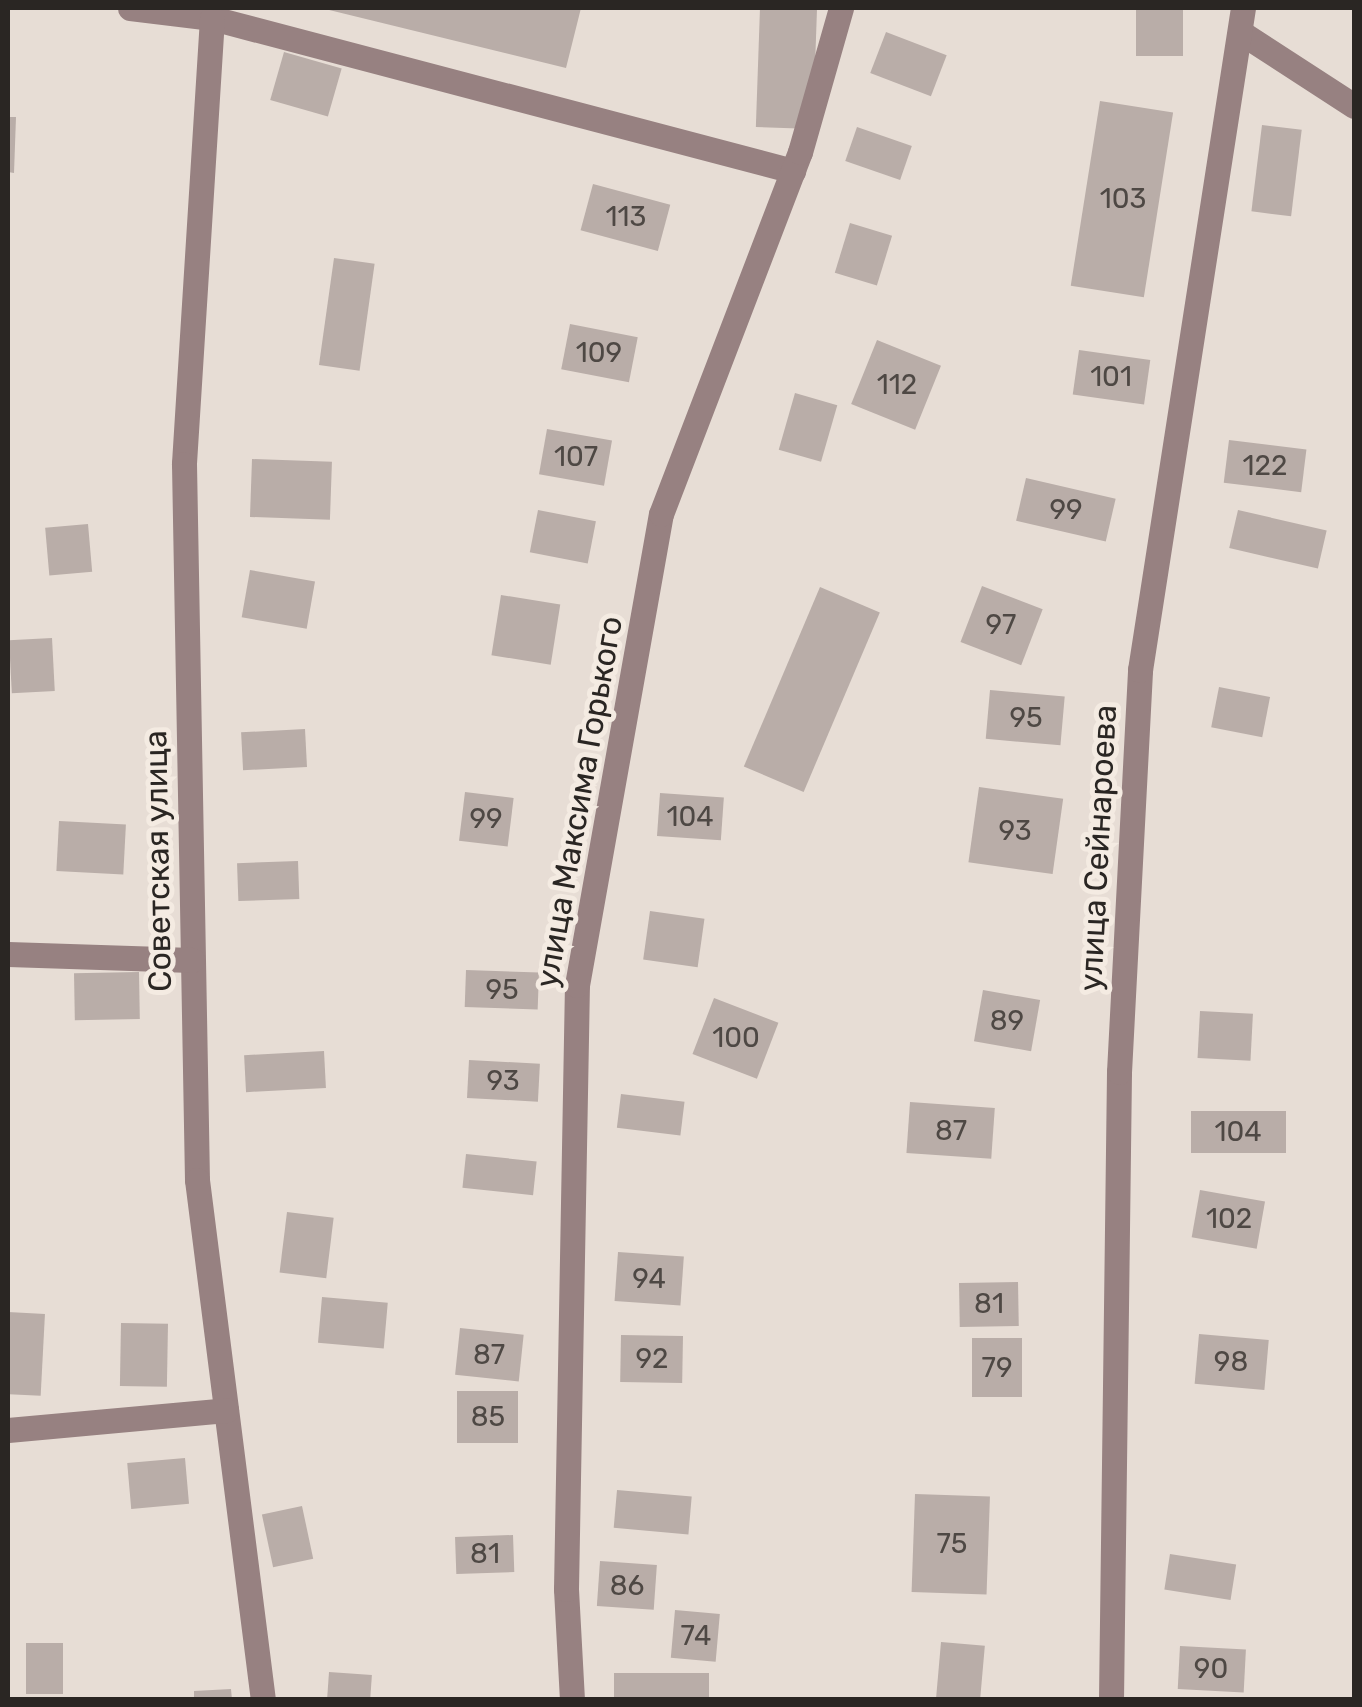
<!DOCTYPE html>
<html>
<head>
<meta charset="utf-8">
<style>
  body { margin:0 }
  #map { position:relative; width:1362px; height:1707px; overflow:hidden; background:#e7ddd5; font-family:Rubik,sans-serif }
  div>[style] { position:absolute }
  [style*='--x'] { left:calc(var(--x)*1px); top:calc(var(--y)*1px); width:calc(var(--w)*1px); rotate:calc(var(--a)*1deg) }
  .building>* { inset:0; background:#b9ada8; transform-origin:0 0 }
  .minor>* { height:25px; margin:-12.5px; padding:0 12.5px; transform-origin:12.5px; border-radius:12.5px; background:#978181 }
  span { translate:-50% -50%; white-space:nowrap; text-align:center; line-height:1.15; -webkit-text-stroke:10px #f4ebe2; paint-order:stroke }
  .number-label { font-size:28px; color:#4e4844 }
  .number-label span { -webkit-text-stroke-width:0 }
  .street-label { font-size:32px; color:#2a2623 }
  .frame { position:absolute; inset:0; border:10px solid #2a2623; pointer-events:none }
</style>
</head>
<body>
<div id="map">
  <div class="building">
    <i style="clip-path:polygon(321px 8px,581px 8px,566px 68px)"></i>
    <i style="left:760px;top:8px;width:57px;height:119px;rotate:2deg"></i>
    <i style="left:1136px;top:8px;width:47px;height:48px"></i>
    <i style="left:886px;top:32px;width:65px;height:44px;rotate:21deg"></i>
    <i style="left:284px;top:52px;width:60px;height:50px;rotate:16deg"></i>
    <i style="left:1100px;top:101px;width:74px;height:187px;rotate:9deg"></i>
    <i style="clip-path:polygon(8px 117px,16px 117px,14px 173px,8px 172px)"></i>
    <i style="left:1262px;top:125px;width:40px;height:87px;rotate:7deg"></i>
    <i style="left:857px;top:127px;width:58px;height:36px;rotate:19deg"></i>
    <i style="left:593px;top:184px;width:80px;height:48px;rotate:15deg"></i>
    <i style="left:850px;top:223px;width:44px;height:52px;rotate:17deg"></i>
    <i style="left:334px;top:258px;width:41px;height:108px;rotate:8deg"></i>
    <i style="left:570px;top:324px;width:69px;height:46px;rotate:11deg"></i>
    <i style="left:877px;top:340px;width:69px;height:69px;rotate:22deg"></i>
    <i style="left:1079px;top:350px;width:72px;height:45px;rotate:8deg"></i>
    <i style="left:795px;top:393px;width:44px;height:59px;rotate:16deg"></i>
    <i style="left:547px;top:429px;width:66px;height:46px;rotate:10deg"></i>
    <i style="left:1229px;top:440px;width:78px;height:43px;rotate:7deg"></i>
    <i style="left:252px;top:459px;width:80px;height:58px;rotate:2deg"></i>
    <i style="left:1026px;top:478px;width:92px;height:44px;rotate:13deg"></i>
    <i style="left:538px;top:510px;width:59px;height:43px;rotate:11deg"></i>
    <i style="left:1238px;top:510px;width:91px;height:39px;rotate:13deg"></i>
    <i style="left:88px;top:524px;width:48px;height:43px;rotate:85deg"></i>
    <i style="left:250px;top:570px;width:66px;height:48px;rotate:10deg"></i>
    <i style="left:982px;top:586px;width:65px;height:60px;rotate:21deg"></i>
    <i style="left:820px;top:587px;width:65px;height:195px;rotate:23deg"></i>
    <i style="left:501px;top:595px;width:60px;height:61px;rotate:9deg"></i>
    <i style="left:52px;top:638px;width:53px;height:43px;rotate:87deg"></i>
    <i style="left:1219px;top:687px;width:52px;height:41px;rotate:11deg"></i>
    <i style="left:990px;top:690px;width:75px;height:49px;rotate:5deg"></i>
    <i style="left:305px;top:729px;width:38px;height:64px;rotate:87deg"></i>
    <i style="left:979px;top:787px;width:85px;height:76px;rotate:8deg"></i>
    <i style="left:465px;top:792px;width:49px;height:49px;rotate:7deg"></i>
    <i style="left:660px;top:793px;width:64px;height:43px;rotate:4deg"></i>
    <i style="left:59px;top:821px;width:67px;height:50px;rotate:3deg"></i>
    <i style="left:298px;top:861px;width:38px;height:61px;rotate:88deg"></i>
    <i style="left:650px;top:911px;width:55px;height:49px;rotate:8deg"></i>
    <i style="left:466px;top:970px;width:73px;height:37px;rotate:2deg"></i>
    <i style="left:139px;top:972px;width:47px;height:65px;rotate:89deg"></i>
    <i style="left:983px;top:990px;width:58px;height:52px;rotate:10deg"></i>
    <i style="left:714px;top:998px;width:69px;height:60px;rotate:21deg"></i>
    <i style="left:1200px;top:1011px;width:53px;height:47px;rotate:3deg"></i>
    <i style="left:324px;top:1051px;width:37px;height:80px;rotate:87deg"></i>
    <i style="left:469px;top:1060px;width:71px;height:38px;rotate:3deg"></i>
    <i style="left:621px;top:1094px;width:64px;height:34px;rotate:7deg"></i>
    <i style="left:910px;top:1102px;width:85px;height:51px;rotate:4deg"></i>
    <i style="left:1286px;top:1111px;width:42px;height:95px;rotate:90deg"></i>
    <i style="left:466px;top:1154px;width:71px;height:34px;rotate:6deg"></i>
    <i style="left:1200px;top:1190px;width:66px;height:48px;rotate:10deg"></i>
    <i style="left:287px;top:1212px;width:47px;height:61px;rotate:7deg"></i>
    <i style="left:618px;top:1252px;width:66px;height:49px;rotate:4deg"></i>
    <i style="left:1018px;top:1282px;width:44px;height:59px;rotate:89deg"></i>
    <i style="left:322px;top:1297px;width:66px;height:46px;rotate:5deg"></i>
    <i style="left:8px;top:1312px;width:37px;height:82px;rotate:3deg"></i>
    <i style="left:121px;top:1323px;width:47px;height:63px;rotate:1deg"></i>
    <i style="left:460px;top:1328px;width:64px;height:47px;rotate:6deg"></i>
    <i style="left:1199px;top:1334px;width:70px;height:50px;rotate:5deg"></i>
    <i style="left:621px;top:1335px;width:62px;height:47px;rotate:1deg"></i>
    <i style="left:972px;top:1338px;width:50px;height:59px"></i>
    <i style="left:518px;top:1391px;width:52px;height:61px;rotate:90deg"></i>
    <i style="left:185px;top:1458px;width:46px;height:58px;rotate:85deg"></i>
    <i style="left:617px;top:1490px;width:75px;height:38px;rotate:5deg"></i>
    <i style="left:915px;top:1494px;width:75px;height:98px;rotate:2deg"></i>
    <i style="left:302px;top:1506px;width:54px;height:41px;rotate:78deg"></i>
    <i style="left:513px;top:1535px;width:37px;height:58px;rotate:88deg"></i>
    <i style="left:1170px;top:1554px;width:67px;height:36px;rotate:9deg"></i>
    <i style="left:600px;top:1561px;width:57px;height:45px;rotate:4deg"></i>
    <i style="left:675px;top:1610px;width:45px;height:48px;rotate:5deg"></i>
    <i style="left:941px;top:1642px;width:44px;height:58px;rotate:5deg"></i>
    <i style="left:26px;top:1643px;width:37px;height:51px"></i>
    <i style="left:1180px;top:1646px;width:66px;height:43px;rotate:3deg"></i>
    <i style="left:329px;top:1672px;width:43px;height:28px;rotate:4deg"></i>
    <i style="left:614px;top:1673px;width:95px;height:27px"></i>
    <i style="clip-path:polygon(231px 1689px,232px 1700px,194px 1700px,194px 1691px)"></i>
  </div>
  <div class="minor">
    <i style="--x:130;--y:8;--w:83;--a:7"></i>
    <i style="--x:212;--y:18;--w:601;--a:14.75"></i>
    <i style="--x:212;--y:18;--w:447;--a:93.6"></i>
    <i style="--x:184;--y:464;--w:716;--a:88.96"></i>
    <i style="--x:197;--y:1180;--w:524;--a:82.77"></i>
    <i style="--x:1240;--y:32;--w:136;--a:33"></i>
    <i style="--x:8;--y:954;--w:184;--a:1.9"></i>
    <i style="--x:8;--y:1430;--w:219;--a:-5.2"></i>
    <i style="--x:572;--y:1700;--w:111;--a:-93.1"></i>
    <i style="--x:566;--y:1589;--w:604;--a:-88.96"></i>
    <i style="--x:577;--y:985;--w:478;--a:-79.9"></i>
    <i style="--x:661;--y:514;--w:388;--a:-69"></i>
    <i style="--x:800;--y:152;--w:150;--a:-74.1"></i>
    <i style="--x:1111;--y:1700;--w:628;--a:-89.27"></i>
    <i style="--x:1119;--y:1072;--w:403;--a:-87"></i>
    <i style="--x:1140;--y:670;--w:670;--a:-81.16"></i>
  </div>
  <div class="number-label">
    <span style="left:1123px;top:199px">103</span>
    <span style="left:626px;top:217px">113</span>
    <span style="left:599px;top:353px">109</span>
    <span style="left:1111px;top:377px">101</span>
    <span style="left:897px;top:385px">112</span>
    <span style="left:576px;top:457px">107</span>
    <span style="left:1265px;top:466px">122</span>
    <span style="left:1066px;top:510px">99</span>
    <span style="left:1001px;top:625px">97</span>
    <span style="left:1026px;top:718px">95</span>
    <span style="left:690px;top:817px">104</span>
    <span style="left:486px;top:819px">99</span>
    <span style="left:1015px;top:831px">93</span>
    <span style="left:502px;top:990px">95</span>
    <span style="left:1007px;top:1021px">89</span>
    <span style="left:736px;top:1038px">100</span>
    <span style="left:503px;top:1081px">93</span>
    <span style="left:951px;top:1131px">87</span>
    <span style="left:1238px;top:1132px">104</span>
    <span style="left:1229px;top:1219px">102</span>
    <span style="left:649px;top:1279px">94</span>
    <span style="left:989px;top:1304px">81</span>
    <span style="left:489px;top:1355px">87</span>
    <span style="left:652px;top:1359px">92</span>
    <span style="left:1231px;top:1362px">98</span>
    <span style="left:997px;top:1368px">79</span>
    <span style="left:488px;top:1417px">85</span>
    <span style="left:952px;top:1544px">75</span>
    <span style="left:485px;top:1554px">81</span>
    <span style="left:627px;top:1586px">86</span>
    <span style="left:696px;top:1636px">74</span>
    <span style="left:1211px;top:1669px">90</span>
  </div>
  <div class="street-label">
    <span style="left:579px;top:802px;rotate:-80deg">улица Максима Горького</span>
    <span style="left:1098px;top:848px;rotate:-87deg">улица Сейнароева</span>
    <span style="left:158px;top:861px;rotate:-91deg">Советская улица</span>
  </div>
  <div class="frame"></div>
</div>
</body>
</html>
